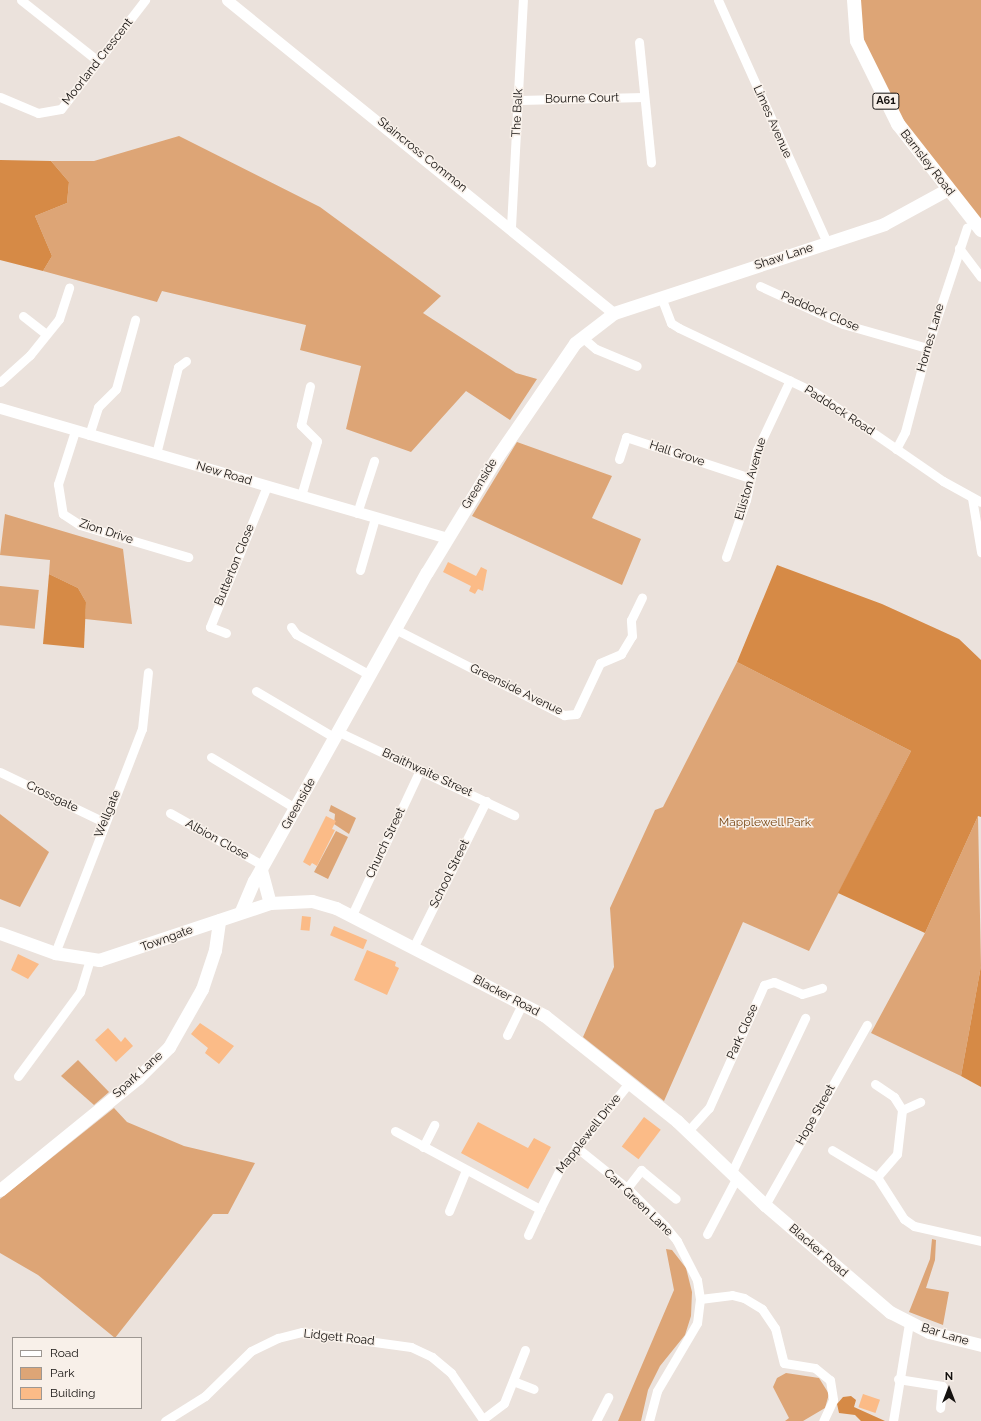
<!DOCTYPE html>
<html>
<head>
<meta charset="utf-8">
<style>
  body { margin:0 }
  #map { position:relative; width:981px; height:1421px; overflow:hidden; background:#ebe2dc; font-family:Raleway,sans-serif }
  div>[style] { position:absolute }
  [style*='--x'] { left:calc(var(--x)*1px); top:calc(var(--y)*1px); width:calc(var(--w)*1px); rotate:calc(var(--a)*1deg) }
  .green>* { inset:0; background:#dda576; transform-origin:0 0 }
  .forest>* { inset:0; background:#d68a46 }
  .building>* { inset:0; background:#fbbb87; transform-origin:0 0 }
  .minor>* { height:9px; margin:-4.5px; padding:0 4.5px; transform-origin:4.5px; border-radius:4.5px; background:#fff }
  .tertiary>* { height:11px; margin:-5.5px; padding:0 5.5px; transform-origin:5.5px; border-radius:5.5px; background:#fff }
  .secondary>* { height:13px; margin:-6.5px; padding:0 6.5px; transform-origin:6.5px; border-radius:6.5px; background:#fff }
  .primary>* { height:14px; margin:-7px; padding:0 7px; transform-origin:7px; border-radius:7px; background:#fff }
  span { translate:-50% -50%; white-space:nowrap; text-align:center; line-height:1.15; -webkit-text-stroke:3px #f8f0e9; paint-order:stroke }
  .shield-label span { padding:1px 3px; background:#f8f0e9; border:1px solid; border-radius:3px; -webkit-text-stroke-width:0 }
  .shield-label { font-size:11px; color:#151210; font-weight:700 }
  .street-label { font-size:12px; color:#151210 }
  .park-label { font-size:12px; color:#794714 }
  .legend { position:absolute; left:12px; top:1337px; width:130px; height:72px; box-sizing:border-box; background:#f8f0e9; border:1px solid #9d9792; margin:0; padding:5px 7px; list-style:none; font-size:12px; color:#151210 }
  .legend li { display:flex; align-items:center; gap:8px; height:20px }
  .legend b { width:20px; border:1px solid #9d9792 }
  .north { position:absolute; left:929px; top:1369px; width:40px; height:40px; -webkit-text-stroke:3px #f8f0e9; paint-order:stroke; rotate:0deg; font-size:11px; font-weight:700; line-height:16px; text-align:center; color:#151210 }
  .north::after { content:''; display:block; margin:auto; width:14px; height:18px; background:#151210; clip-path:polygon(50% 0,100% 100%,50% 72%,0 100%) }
</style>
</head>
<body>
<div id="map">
  <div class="green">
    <i style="clip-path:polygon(854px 0,981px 0,981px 230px,898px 124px,857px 41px)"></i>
    <i style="clip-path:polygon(179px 136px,320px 207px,441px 296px,423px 313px,516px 373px,537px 379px,510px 420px,466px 391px,411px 452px,346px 429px,361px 366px,300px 350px,306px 325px,162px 291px,157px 302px,43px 271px,52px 256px,35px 216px,67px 203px,69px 182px,51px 161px,94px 161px)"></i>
    <i style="clip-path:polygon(517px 442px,612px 476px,592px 518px,641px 539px,622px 585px,472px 516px)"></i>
    <i style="clip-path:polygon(5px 514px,123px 549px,132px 624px,85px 619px,86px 602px,78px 588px,49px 574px,50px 560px,0 555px)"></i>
    <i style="left:0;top:586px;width:39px;height:39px;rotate:6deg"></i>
    <i style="clip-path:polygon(737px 662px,911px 751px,809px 951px,743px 922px,664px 1101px,583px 1037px,614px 967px,610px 908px,655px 810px,663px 807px)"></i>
    <i style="clip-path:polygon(331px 805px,356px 818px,349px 834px,334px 824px,335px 814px,329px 811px)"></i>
    <i style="clip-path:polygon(0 814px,49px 852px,20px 907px,0 899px)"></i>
    <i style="clip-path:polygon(978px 816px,981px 966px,961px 1076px,871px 1033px,925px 933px)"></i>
    <i style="clip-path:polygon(336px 831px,348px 837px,328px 879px,314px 872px)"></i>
    <i style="clip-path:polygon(78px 1060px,109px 1092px,94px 1105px,61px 1076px)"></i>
    <i style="clip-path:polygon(114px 1108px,127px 1122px,184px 1146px,255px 1163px,228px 1214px,213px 1214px,115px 1338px,38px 1275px,0 1253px,0 1199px)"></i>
    <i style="clip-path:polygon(932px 1239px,936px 1240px,935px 1260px,926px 1288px,949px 1292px,943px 1325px,909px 1312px,930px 1259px)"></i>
    <i style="clip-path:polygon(666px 1249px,672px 1250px,686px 1268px,692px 1292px,691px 1316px,685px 1335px,660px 1366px,648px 1390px,641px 1421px,618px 1421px,674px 1290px)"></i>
    <i style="clip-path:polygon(786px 1373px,819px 1378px,829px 1394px,825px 1408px,803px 1421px,785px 1421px,789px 1418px,773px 1387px,777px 1378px)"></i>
  </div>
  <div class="forest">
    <i style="clip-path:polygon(0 160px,51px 161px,69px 182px,67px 203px,35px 216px,52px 256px,43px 271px,0 260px)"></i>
    <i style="clip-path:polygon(777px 565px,882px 604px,959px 639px,981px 660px,981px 817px,978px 816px,925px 933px,838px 893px,911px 751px,737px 662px)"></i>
    <i style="clip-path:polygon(49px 574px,78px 588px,86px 602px,84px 648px,43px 644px)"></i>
    <i style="clip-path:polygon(981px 966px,981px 1087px,961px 1076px)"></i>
    <i style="clip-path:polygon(851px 1396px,856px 1400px,854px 1407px,885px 1421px,861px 1421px,855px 1415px,839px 1413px,837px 1404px,843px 1397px)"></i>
  </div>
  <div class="building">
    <i style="clip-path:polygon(448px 562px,476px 576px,481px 567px,487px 570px,483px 591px,478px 589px,475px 594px,469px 591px,471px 586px,443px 572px)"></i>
    <i style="clip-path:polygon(326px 816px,336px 821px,332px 829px,335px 830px,317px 866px,312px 863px,310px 866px,303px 862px)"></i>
    <i style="left:302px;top:916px;width:9px;height:14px;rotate:6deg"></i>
    <i style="left:334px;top:926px;width:36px;height:10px;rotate:23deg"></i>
    <i style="clip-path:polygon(367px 950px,396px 962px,395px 966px,399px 968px,387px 995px,354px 980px)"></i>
    <i style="clip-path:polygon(18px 954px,39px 964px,28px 979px,11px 970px)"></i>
    <i style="clip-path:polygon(200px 1023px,234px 1046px,219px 1064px,205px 1053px,208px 1048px,191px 1034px)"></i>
    <i style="clip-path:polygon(108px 1028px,121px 1042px,125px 1037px,133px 1046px,116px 1062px,95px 1040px)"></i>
    <i style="left:644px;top:1117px;width:21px;height:37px;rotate:37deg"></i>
    <i style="clip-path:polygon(478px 1122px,528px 1148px,534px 1138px,551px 1147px,528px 1189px,461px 1153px)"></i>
    <i style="left:863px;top:1394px;width:18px;height:14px;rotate:19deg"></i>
  </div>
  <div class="minor">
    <i style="--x:21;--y:0;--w:98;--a:38.4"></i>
    <i style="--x:718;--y:0;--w:266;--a:65.8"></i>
    <i style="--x:639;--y:42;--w:121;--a:84.3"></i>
    <i style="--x:0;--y:97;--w:41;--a:22.8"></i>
    <i style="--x:38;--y:113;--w:23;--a:-10"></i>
    <i style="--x:61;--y:109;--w:138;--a:-52.4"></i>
    <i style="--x:519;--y:100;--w:125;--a:-1.4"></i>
    <i style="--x:511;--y:227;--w:227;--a:-87"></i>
    <i style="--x:959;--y:248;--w:36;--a:53"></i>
    <i style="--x:760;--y:286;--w:91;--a:24.6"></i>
    <i style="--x:843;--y:324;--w:87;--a:15.9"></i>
    <i style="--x:661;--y:297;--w:28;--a:69"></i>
    <i style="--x:671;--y:323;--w:9;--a:32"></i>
    <i style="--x:679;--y:328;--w:149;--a:25.4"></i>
    <i style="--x:814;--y:392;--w:157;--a:34.6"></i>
    <i style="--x:943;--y:481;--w:43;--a:28.9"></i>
    <i style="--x:23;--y:316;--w:29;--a:38"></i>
    <i style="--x:582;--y:337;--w:18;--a:41"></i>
    <i style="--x:596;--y:349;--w:44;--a:22.5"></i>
    <i style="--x:0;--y:382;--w:40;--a:-42"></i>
    <i style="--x:30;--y:355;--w:46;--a:-51.1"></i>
    <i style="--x:59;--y:319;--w:33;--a:-72"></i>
    <i style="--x:75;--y:431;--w:56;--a:107.8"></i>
    <i style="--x:58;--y:484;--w:30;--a:81"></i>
    <i style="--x:63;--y:514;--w:20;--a:33"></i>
    <i style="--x:80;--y:525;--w:113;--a:16.5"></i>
    <i style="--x:89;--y:435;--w:29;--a:-72"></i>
    <i style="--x:98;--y:407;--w:25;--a:-45"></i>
    <i style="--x:116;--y:389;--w:72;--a:-74.6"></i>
    <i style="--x:896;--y:449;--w:19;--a:-62"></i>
    <i style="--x:905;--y:432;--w:87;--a:-75.3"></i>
    <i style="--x:927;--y:348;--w:127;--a:-71.7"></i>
    <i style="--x:156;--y:454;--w:90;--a:-75.8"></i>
    <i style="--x:178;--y:367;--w:10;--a:-37"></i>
    <i style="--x:619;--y:459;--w:23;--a:-72"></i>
    <i style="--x:626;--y:437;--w:131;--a:18.3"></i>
    <i style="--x:301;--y:496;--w:57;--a:-73.8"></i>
    <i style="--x:317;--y:441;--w:23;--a:-135"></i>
    <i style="--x:301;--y:425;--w:40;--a:-77"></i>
    <i style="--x:972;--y:498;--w:55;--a:80.5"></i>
    <i style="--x:357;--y:513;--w:55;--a:-71.9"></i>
    <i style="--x:726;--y:557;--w:60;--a:-70.7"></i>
    <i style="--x:746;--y:500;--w:51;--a:-77.6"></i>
    <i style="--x:757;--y:450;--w:77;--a:-64.8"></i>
    <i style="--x:360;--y:570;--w:54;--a:-73.9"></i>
    <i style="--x:291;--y:627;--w:9;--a:54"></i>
    <i style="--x:296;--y:634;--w:85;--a:29"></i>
    <i style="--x:395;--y:629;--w:190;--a:27"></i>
    <i style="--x:564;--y:715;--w:12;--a:-5"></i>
    <i style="--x:576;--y:714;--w:56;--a:-64.8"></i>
    <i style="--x:600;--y:663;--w:23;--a:-23"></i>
    <i style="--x:621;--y:654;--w:21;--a:-59"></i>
    <i style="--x:632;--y:636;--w:16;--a:-94"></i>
    <i style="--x:631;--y:620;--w:25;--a:-64"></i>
    <i style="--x:226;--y:633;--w:17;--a:-159"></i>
    <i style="--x:210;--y:627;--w:152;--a:-68"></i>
    <i style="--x:256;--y:691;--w:92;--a:30.7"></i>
    <i style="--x:339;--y:732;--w:194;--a:25.4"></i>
    <i style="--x:211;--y:757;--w:100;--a:31.2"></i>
    <i style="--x:0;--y:772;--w:115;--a:25.7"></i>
    <i style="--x:170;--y:813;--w:108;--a:29.4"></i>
    <i style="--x:352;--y:915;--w:160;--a:-64.9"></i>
    <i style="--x:414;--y:946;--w:162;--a:-63.6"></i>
    <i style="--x:55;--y:953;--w:240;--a:-68.8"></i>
    <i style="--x:142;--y:729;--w:57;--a:-84"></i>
    <i style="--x:507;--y:1035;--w:34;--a:-64"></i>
    <i style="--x:18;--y:1076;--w:104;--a:-53.6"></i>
    <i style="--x:80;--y:992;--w:34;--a:-73"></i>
    <i style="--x:875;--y:1084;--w:23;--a:34"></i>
    <i style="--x:894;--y:1097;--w:15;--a:58"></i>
    <i style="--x:395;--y:1131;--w:165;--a:28.3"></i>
    <i style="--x:540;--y:1209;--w:45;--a:-63.4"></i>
    <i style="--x:560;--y:1169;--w:110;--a:-51.3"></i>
    <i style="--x:688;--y:1131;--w:31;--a:-48"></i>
    <i style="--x:709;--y:1108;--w:135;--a:-65.9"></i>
    <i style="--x:764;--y:985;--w:10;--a:-17"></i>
    <i style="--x:774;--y:982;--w:30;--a:23"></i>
    <i style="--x:802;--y:994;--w:21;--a:-17"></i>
    <i style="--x:423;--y:1147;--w:25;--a:-63"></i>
    <i style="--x:576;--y:1147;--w:65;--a:38.8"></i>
    <i style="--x:627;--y:1188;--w:54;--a:45"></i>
    <i style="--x:665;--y:1226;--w:19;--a:51"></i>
    <i style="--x:677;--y:1241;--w:44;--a:62.9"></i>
    <i style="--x:697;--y:1280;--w:19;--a:81"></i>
    <i style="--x:700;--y:1299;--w:24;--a:97"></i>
    <i style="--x:697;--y:1323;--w:79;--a:120.5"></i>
    <i style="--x:657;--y:1391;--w:31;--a:105"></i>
    <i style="--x:832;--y:1150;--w:52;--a:31"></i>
    <i style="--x:877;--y:1177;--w:50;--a:57.3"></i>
    <i style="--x:904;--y:1219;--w:12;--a:35"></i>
    <i style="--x:914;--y:1226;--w:69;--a:12.6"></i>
    <i style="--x:731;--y:1174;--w:173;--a:-64.6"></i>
    <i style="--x:877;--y:1177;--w:30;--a:-49"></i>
    <i style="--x:897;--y:1154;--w:44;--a:-83.5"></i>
    <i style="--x:902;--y:1110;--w:20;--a:-24"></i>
    <i style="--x:627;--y:1188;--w:23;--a:-52"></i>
    <i style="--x:641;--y:1170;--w:45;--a:39.6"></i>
    <i style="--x:765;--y:1205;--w:207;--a:-60.5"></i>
    <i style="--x:449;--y:1211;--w:44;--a:-67.5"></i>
    <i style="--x:707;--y:1234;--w:62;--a:-62.2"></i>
    <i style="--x:528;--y:1235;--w:29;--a:-65"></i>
    <i style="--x:700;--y:1299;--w:32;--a:-7"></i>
    <i style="--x:732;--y:1295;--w:12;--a:14"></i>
    <i style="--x:744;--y:1298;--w:21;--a:31"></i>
    <i style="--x:762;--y:1309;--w:23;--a:56"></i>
    <i style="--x:775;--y:1328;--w:36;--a:76"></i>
    <i style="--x:784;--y:1363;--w:31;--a:9"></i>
    <i style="--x:815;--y:1368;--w:19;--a:39"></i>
    <i style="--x:830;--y:1380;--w:20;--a:81"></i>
    <i style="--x:833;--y:1400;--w:23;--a:115"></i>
    <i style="--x:898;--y:1379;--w:45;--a:9"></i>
    <i style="--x:942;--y:1386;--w:22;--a:95"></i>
    <i style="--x:513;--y:1381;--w:22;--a:21"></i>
    <i style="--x:483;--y:1419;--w:26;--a:-37"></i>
    <i style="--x:504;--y:1403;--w:57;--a:-68.4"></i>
    <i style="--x:165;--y:1421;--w:47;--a:-32"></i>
    <i style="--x:205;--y:1396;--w:64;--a:-44.4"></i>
    <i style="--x:251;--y:1351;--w:30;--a:-26"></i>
    <i style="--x:278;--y:1338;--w:25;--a:-14"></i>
    <i style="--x:302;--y:1332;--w:110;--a:7.8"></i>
    <i style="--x:411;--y:1347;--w:23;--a:25"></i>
    <i style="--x:432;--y:1357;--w:25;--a:40"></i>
    <i style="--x:451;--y:1373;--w:58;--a:55.5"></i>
    <i style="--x:596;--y:1421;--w:27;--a:-63"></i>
    <i style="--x:893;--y:1421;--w:99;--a:-80.7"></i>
  </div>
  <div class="tertiary">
    <i style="--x:227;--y:0;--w:498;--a:39"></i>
    <i style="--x:0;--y:408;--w:466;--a:16.2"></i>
  </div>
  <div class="secondary">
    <i style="--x:261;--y:870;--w:34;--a:75"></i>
    <i style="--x:241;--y:911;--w:33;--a:-67"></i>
    <i style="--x:254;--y:881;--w:354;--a:-60.8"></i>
    <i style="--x:427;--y:572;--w:135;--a:-58.7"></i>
    <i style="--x:497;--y:457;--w:138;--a:-55.6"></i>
    <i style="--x:575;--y:343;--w:49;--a:-37.6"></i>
    <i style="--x:614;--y:313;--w:284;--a:-18.2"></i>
    <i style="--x:884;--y:224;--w:73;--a:-28.7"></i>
    <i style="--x:0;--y:933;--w:59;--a:20"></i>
    <i style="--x:55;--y:953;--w:45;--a:9"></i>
    <i style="--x:99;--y:960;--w:180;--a:-18.4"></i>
    <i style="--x:270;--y:903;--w:42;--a:-2.7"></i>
    <i style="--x:312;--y:901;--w:25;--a:16"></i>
    <i style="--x:336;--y:908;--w:235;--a:27.3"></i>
    <i style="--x:545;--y:1016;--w:169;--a:38.5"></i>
    <i style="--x:677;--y:1121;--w:122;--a:43.7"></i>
    <i style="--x:765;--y:1205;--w:165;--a:40.6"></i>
    <i style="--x:890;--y:1312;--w:44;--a:27.1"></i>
    <i style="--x:929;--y:1332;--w:54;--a:14"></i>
    <i style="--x:0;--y:1190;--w:178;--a:-39.1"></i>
    <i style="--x:138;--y:1078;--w:44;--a:-45"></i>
    <i style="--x:169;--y:1047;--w:67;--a:-60.4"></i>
    <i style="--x:202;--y:989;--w:41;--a:-71.6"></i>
    <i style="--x:215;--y:950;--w:30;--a:-82"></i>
  </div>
  <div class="primary">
    <i style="--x:854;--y:0;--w:41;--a:85.8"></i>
    <i style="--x:857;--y:41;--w:93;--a:63.7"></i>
    <i style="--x:898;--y:124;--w:135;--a:51.9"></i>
  </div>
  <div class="shield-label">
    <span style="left:886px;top:101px">A61</span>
  </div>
  <div class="street-label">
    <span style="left:98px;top:62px;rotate:-52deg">Moorland Crescent</span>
    <span style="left:582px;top:99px;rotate:-1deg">Bourne Court</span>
    <span style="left:518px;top:113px;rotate:-87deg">The Balk</span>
    <span style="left:772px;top:122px;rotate:66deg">Limes Avenue</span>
    <span style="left:422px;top:155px;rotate:39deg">Staincross Common</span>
    <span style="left:927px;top:163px;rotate:52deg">Barnsley Road</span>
    <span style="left:784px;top:257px;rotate:-18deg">Shaw Lane</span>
    <span style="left:820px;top:312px;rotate:23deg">Paddock Close</span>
    <span style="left:931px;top:338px;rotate:-74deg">Hornes Lane</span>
    <span style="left:839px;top:411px;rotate:33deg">Paddock Road</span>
    <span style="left:677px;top:454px;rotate:18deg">Hall Grove</span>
    <span style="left:224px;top:474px;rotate:16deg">New Road</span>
    <span style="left:751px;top:479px;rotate:-74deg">Elliston Avenue</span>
    <span style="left:480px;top:484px;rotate:-59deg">Greenside</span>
    <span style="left:106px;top:532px;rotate:18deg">Zion Drive</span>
    <span style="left:235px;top:565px;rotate:-68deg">Butterton Close</span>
    <span style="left:516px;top:690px;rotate:26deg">Greenside Avenue</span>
    <span style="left:427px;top:773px;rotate:25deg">Braithwaite Street</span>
    <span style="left:52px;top:797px;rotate:26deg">Crossgate</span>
    <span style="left:299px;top:804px;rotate:-61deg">Greenside</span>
    <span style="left:108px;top:814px;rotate:-68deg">Wellgate</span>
    <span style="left:217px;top:840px;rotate:29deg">Albion Close</span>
    <span style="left:386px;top:843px;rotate:-65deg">Church Street</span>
    <span style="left:450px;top:874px;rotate:-64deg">School Street</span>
    <span style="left:167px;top:939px;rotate:-20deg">Towngate</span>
    <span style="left:506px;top:996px;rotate:28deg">Blacker Road</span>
    <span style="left:743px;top:1032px;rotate:-66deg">Park Close</span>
    <span style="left:138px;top:1075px;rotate:-42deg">Spark Lane</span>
    <span style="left:816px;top:1115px;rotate:-61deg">Hope Street</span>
    <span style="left:589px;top:1134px;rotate:-52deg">Mapplewell Drive</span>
    <span style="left:638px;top:1203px;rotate:44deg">Carr Green Lane</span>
    <span style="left:818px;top:1251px;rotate:41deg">Blacker Road</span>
    <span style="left:945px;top:1335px;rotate:17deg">Bar Lane</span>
    <span style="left:339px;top:1338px;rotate:6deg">Lidgett Road</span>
  </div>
  <div class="park-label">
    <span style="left:765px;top:823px">Mapplewell Park</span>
  </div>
  <ul class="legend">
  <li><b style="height:5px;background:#fff"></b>Road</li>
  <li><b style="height:11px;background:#dda576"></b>Park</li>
  <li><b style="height:11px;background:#fbbb87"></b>Building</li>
  </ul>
  <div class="north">N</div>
</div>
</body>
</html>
